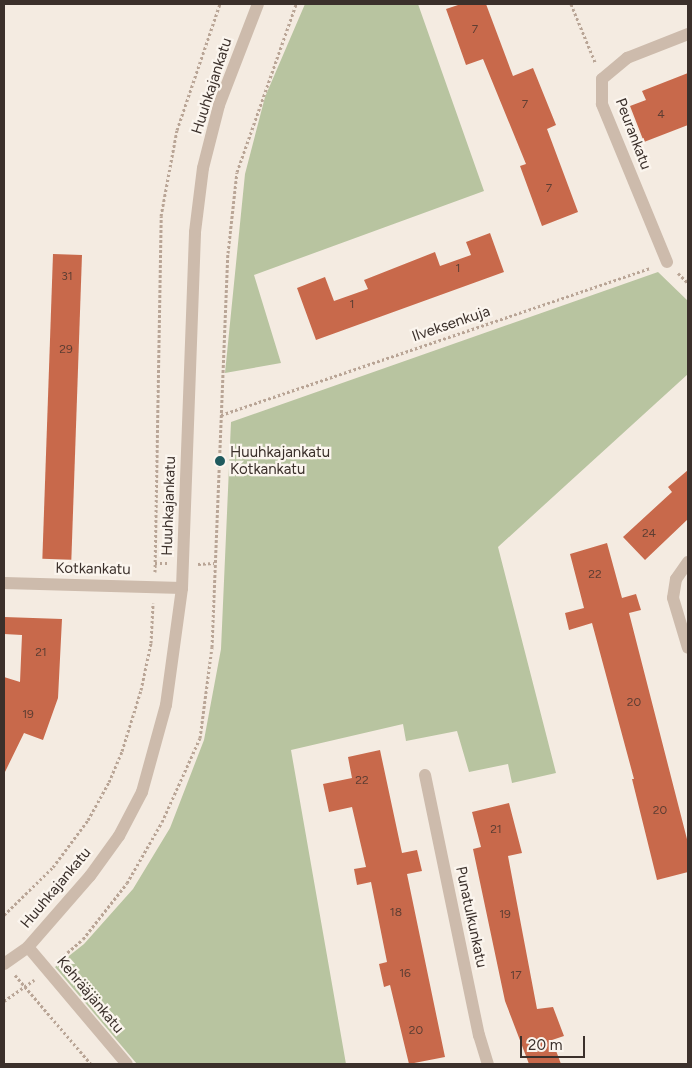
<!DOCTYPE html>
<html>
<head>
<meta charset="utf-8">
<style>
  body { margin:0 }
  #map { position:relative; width:692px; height:1068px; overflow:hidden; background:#f4ebe1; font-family:Figtree,sans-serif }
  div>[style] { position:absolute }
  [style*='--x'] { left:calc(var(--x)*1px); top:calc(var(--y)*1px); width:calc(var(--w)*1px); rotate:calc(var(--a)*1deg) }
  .green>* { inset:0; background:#b8c4a0 }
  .building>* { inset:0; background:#c8694b; transform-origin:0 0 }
  .path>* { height:3px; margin-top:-1.5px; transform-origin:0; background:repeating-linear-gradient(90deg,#b9a596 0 2.5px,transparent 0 5px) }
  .minor>* { height:12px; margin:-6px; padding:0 6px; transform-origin:6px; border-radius:6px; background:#cdbbac }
  .tertiary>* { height:12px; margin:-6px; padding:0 6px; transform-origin:6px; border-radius:6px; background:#cdbbac }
  .dots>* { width:14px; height:14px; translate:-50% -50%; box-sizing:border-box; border:2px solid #fbf5ee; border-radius:50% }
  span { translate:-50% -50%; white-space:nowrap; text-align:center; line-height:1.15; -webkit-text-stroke:4.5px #fbf5ee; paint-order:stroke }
  .number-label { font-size:12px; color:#5e3e33 }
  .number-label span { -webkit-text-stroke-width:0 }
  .street-label { font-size:15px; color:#3b302b }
  .poi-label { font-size:15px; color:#3b302b }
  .left { translate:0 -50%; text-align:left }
  .frame { position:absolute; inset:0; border:5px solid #3b302b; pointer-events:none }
  .scale { position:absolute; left:520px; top:1036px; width:65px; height:22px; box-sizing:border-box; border:2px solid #3b302b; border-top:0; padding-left:6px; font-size:15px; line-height:18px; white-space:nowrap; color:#3b302b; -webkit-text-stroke:4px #fbf5ee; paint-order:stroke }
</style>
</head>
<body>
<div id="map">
  <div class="green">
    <i style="clip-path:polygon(305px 4px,418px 4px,484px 191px,254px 275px,281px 363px,225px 373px,245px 174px,265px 97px)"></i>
    <i style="clip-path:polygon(658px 272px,688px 301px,688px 374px,498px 547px,556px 773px,512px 783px,508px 764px,469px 772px,457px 731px,406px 741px,403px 724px,291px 750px,346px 1064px,137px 1064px,55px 967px,84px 944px,133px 889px,170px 828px,204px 740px,221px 649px,231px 422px)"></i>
  </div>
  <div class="building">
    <i style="clip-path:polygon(461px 4px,486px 4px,513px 76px,533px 68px,556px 125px,547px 129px,578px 212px,542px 226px,520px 166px,526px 164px,483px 59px,466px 65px,446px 9px)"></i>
    <i style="clip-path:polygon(688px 73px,688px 125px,644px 142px,630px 106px,646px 100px,642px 91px)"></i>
    <i style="clip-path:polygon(490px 233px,504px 272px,316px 340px,297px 288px,325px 277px,334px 301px,368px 289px,364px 280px,435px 252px,440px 266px,471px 255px,466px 242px)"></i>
    <i style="left:53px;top:254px;width:29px;height:305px;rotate:2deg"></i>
    <i style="clip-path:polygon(688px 470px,688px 519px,645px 560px,623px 537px,672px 492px,668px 487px)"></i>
    <i style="clip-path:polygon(607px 543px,622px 598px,636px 594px,641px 610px,629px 613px,688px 843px,688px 872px,657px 880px,632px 779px,634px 779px,592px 623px,569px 630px,565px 613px,584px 608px,570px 554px)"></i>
    <i style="clip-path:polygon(4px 617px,62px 619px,58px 698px,43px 740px,24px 733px,4px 774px,4px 677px,20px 682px,22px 635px,4px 634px)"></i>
    <i style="clip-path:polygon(380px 750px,402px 853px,417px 850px,422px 871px,407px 874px,445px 1057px,409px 1064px,390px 985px,384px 987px,379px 964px,387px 962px,371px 882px,357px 885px,354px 869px,366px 867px,352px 807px,329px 812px,323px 784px,352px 778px,348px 757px)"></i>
    <i style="clip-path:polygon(509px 803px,522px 853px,508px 856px,537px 1009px,553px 1007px,564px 1036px,552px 1040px,561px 1064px,529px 1064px,505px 1001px,473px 849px,481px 847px,472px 812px)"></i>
  </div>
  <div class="path">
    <i style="--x:571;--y:4;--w:63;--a:67.5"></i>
    <i style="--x:678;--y:273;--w:14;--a:45"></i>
    <i style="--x:221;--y:415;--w:454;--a:-18.9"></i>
    <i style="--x:155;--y:563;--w:12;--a:0"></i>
    <i style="--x:198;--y:564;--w:16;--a:-4"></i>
    <i style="--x:155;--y:572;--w:356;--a:-89"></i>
    <i style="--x:161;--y:216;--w:87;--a:-79.5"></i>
    <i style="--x:177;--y:130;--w:133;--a:-71.2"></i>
    <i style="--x:4;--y:915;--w:69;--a:-44.4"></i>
    <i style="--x:53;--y:867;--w:59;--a:-53.3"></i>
    <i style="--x:88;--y:820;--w:43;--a:-61.1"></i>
    <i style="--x:109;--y:782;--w:34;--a:-67"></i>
    <i style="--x:122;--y:751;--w:64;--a:-72.7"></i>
    <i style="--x:141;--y:690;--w:48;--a:-78"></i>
    <i style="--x:151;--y:643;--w:40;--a:-87.1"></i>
    <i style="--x:60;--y:959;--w:30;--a:-41"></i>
    <i style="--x:83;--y:939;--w:71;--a:-51.8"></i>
    <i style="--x:127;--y:883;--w:70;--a:-60.2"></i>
    <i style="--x:162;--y:822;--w:92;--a:-65.7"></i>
    <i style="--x:200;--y:738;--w:92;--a:-82.5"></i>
    <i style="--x:212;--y:647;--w:394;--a:-87.7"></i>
    <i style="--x:228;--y:253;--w:81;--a:-83.7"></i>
    <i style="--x:237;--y:172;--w:178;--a:-70.6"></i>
    <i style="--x:15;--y:975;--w:117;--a:49.5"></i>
    <i style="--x:4;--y:1001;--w:37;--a:-35"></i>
  </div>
  <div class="minor">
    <i style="--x:667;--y:262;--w:171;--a:-112.4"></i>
    <i style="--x:602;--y:104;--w:25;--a:-90"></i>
    <i style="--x:602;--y:79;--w:33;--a:-40"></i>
    <i style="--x:627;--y:58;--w:66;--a:-21.5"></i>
    <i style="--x:688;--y:562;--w:21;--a:125"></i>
    <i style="--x:676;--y:579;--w:19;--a:99"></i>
    <i style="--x:673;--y:598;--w:52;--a:73.3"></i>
    <i style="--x:4;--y:583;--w:178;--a:1.6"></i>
    <i style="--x:425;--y:775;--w:266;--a:78.3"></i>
    <i style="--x:479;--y:1035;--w:30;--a:73"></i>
    <i style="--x:28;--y:947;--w:153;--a:49.8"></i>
  </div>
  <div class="tertiary">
    <i style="--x:4;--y:964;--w:29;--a:-35"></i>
    <i style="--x:28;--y:947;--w:94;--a:-48.9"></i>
    <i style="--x:90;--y:876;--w:49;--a:-54.1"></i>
    <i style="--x:119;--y:836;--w:50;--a:-62.4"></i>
    <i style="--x:142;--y:792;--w:90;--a:-74.6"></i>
    <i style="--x:166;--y:705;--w:118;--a:-82.2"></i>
    <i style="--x:182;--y:588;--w:356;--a:-87.9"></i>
    <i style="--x:195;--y:232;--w:64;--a:-82.9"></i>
    <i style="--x:203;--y:168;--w:65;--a:-75.7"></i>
    <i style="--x:219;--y:105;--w:108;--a:-68.9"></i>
  </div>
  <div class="dots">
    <i style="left:220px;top:461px;background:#1f5a5e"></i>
  </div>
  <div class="number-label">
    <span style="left:475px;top:30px">7</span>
    <span style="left:525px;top:105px">7</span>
    <span style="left:661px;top:115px">4</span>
    <span style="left:549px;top:189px">7</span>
    <span style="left:458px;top:269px">1</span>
    <span style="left:67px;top:277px">31</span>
    <span style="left:352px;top:305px">1</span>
    <span style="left:66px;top:350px">29</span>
    <span style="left:649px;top:534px">24</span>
    <span style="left:595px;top:575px">22</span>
    <span style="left:41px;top:653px">21</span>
    <span style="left:634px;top:703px">20</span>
    <span style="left:28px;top:715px">19</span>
    <span style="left:362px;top:781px">22</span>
    <span style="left:660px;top:811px">20</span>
    <span style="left:496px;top:830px">21</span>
    <span style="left:396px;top:913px">18</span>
    <span style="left:505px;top:915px">19</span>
    <span style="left:405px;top:974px">16</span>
    <span style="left:516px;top:976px">17</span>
    <span style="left:416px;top:1031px">20</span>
  </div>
  <div class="street-label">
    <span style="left:212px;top:86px;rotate:-72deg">Huuhkajankatu</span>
    <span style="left:633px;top:134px;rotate:69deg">Peurankatu</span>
    <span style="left:451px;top:324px;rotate:-19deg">Ilveksenkuja</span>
    <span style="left:169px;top:506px;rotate:-88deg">Huuhkajankatu</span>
    <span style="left:93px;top:569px;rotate:1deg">Kotkankatu</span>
    <span style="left:56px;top:888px;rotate:-50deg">Huuhkajankatu</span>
    <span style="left:471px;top:917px;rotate:78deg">Punatulkunkatu</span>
    <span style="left:90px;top:995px;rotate:50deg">Kehrääjänkatu</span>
  </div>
  <div class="poi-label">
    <span class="left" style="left:230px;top:461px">Huuhkajankatu<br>Kotkankatu</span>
  </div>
  <div class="frame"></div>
  <div class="scale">20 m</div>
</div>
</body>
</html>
